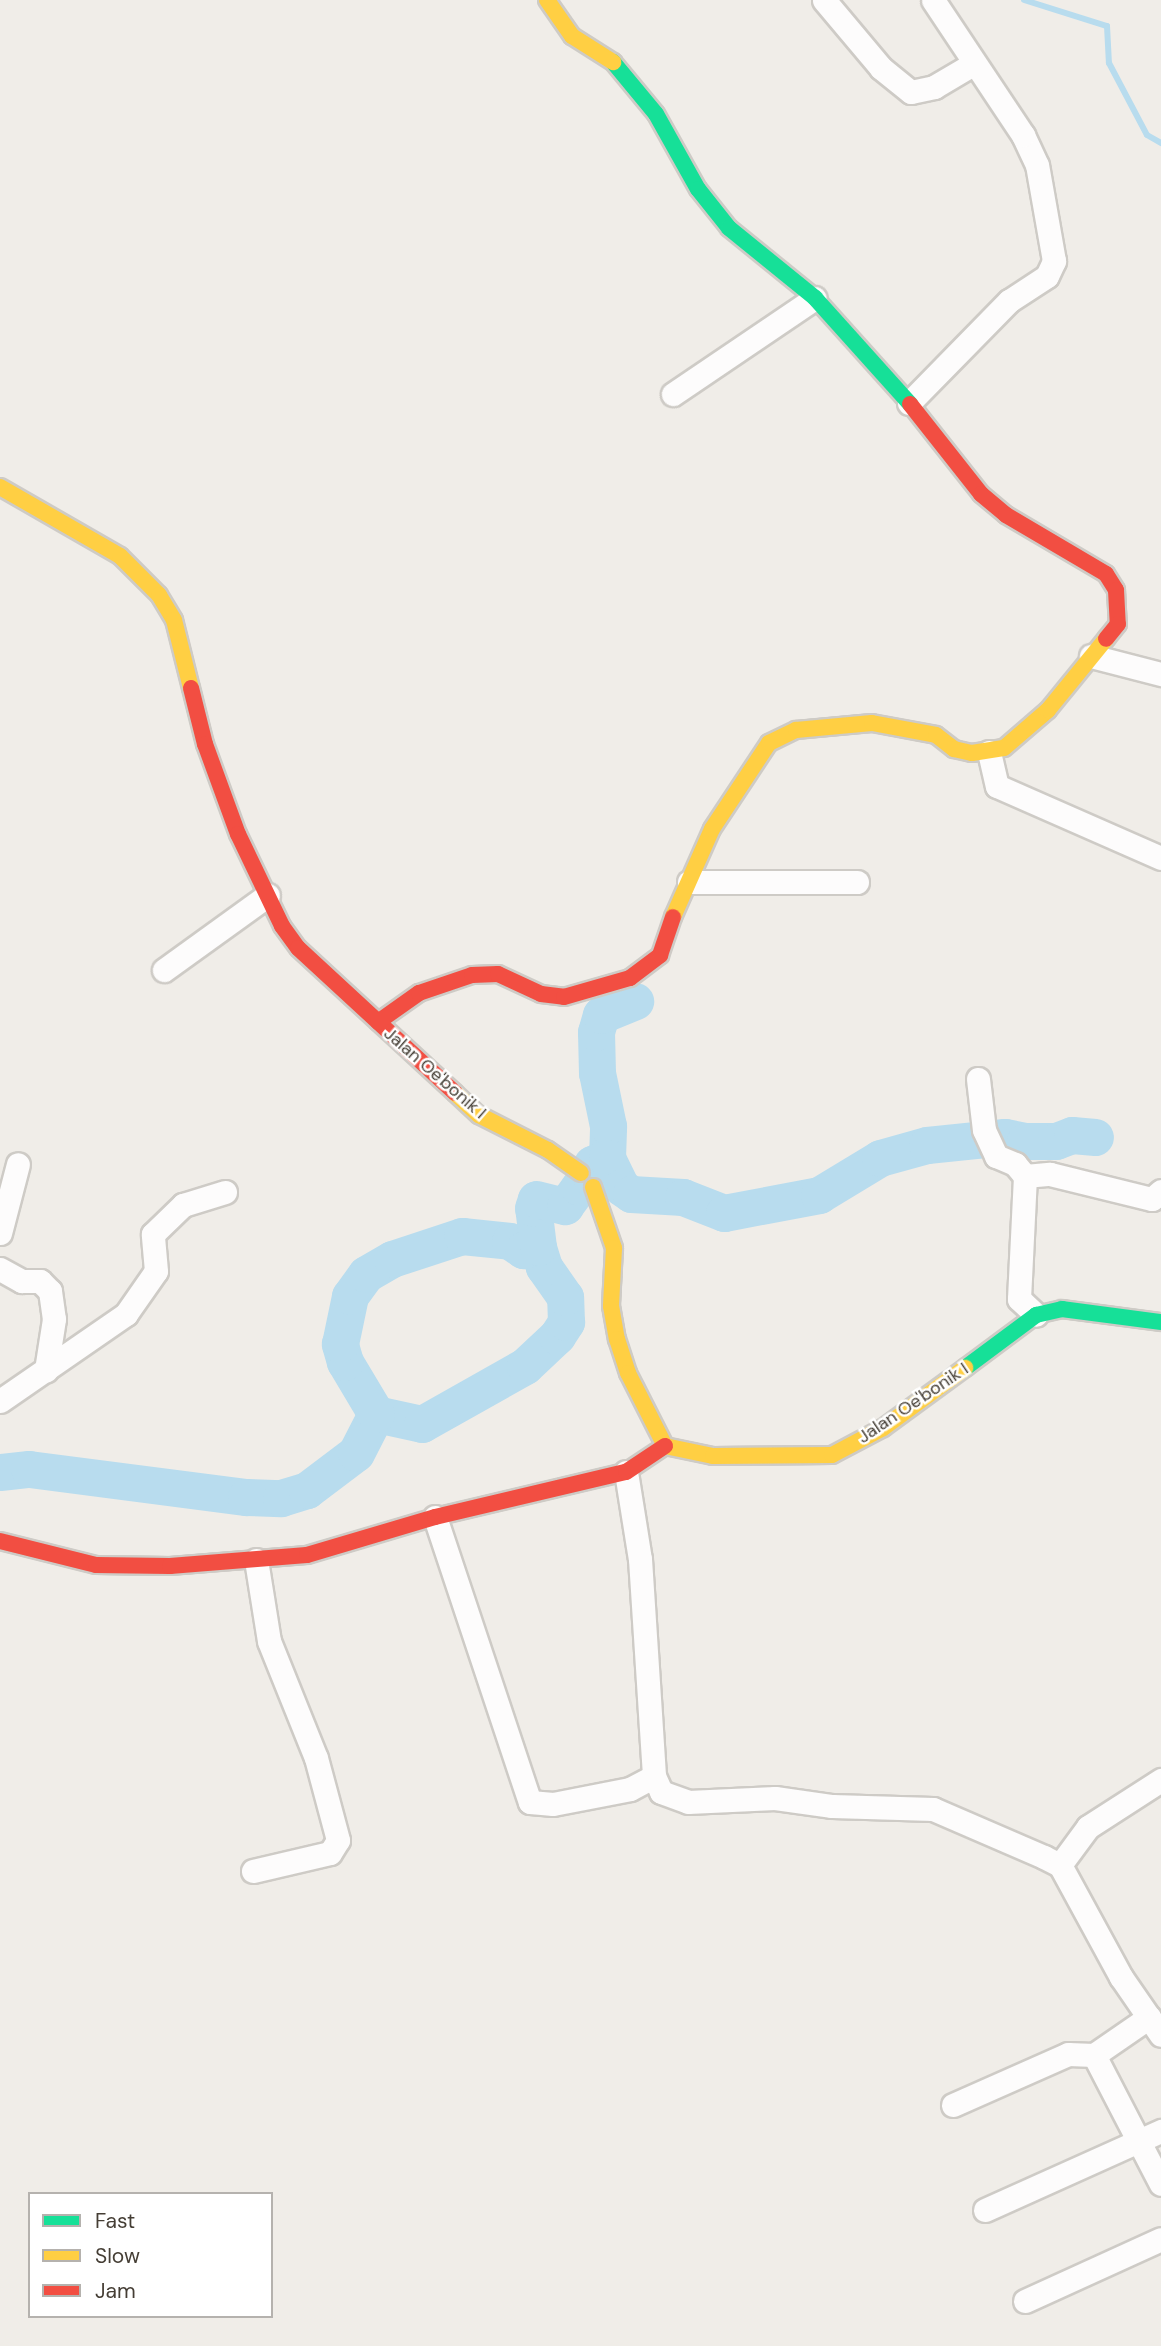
<!DOCTYPE html>
<html>
<head>
<meta charset="utf-8">
<style>
  body { margin:0 }
  #map { position:relative; width:1161px; height:2346px; overflow:hidden; background:#f0ede8; font-family:"DM Sans",sans-serif }
  div>[style] { position:absolute }
  [style*='--x'] { left:calc(var(--x)*1px); top:calc(var(--y)*1px); width:calc(var(--w)*1px); rotate:calc(var(--a)*1deg) }
  .stream>* { height:6px; margin:-3px; padding:0 3px; transform-origin:3px; border-radius:3px; background:#b8dcee }
  .river>* { height:37px; margin:-18.5px; padding:0 18.5px; transform-origin:18.5px; border-radius:18.5px; background:#b8dcee }
  .roads { filter:drop-shadow(2px 0 #cecbc6) drop-shadow(-2px 0 #cecbc6) drop-shadow(0 2px #cecbc6) drop-shadow(0 -2px #cecbc6) }
  .street>* { height:23px; margin:-11.5px; padding:0 11.5px; transform-origin:11.5px; border-radius:11.5px; background:#fdfcfc }
  .fast>* { height:16px; margin:-8px; padding:0 8px; transform-origin:8px; border-radius:8px; background:#16e098 }
  .slow>* { height:16px; margin:-8px; padding:0 8px; transform-origin:8px; border-radius:8px; background:#ffcf43 }
  .jam>* { height:16px; margin:-8px; padding:0 8px; transform-origin:8px; border-radius:8px; background:#f24e42 }
  span { translate:-50% -50%; white-space:nowrap; text-align:center; line-height:1.15; -webkit-text-stroke:5px #fff; paint-order:stroke }
  .street-label { font-size:18px; color:#453e35 }
  .legend { position:absolute; left:28px; top:2192px; width:245px; height:126px; box-sizing:border-box; background:#fff; border:2px solid #b5b2ae; margin:0; padding:9px 12px; list-style:none; font-size:21px; color:#453e35 }
  .legend li { display:flex; align-items:center; gap:14px; height:35px }
  .legend b { width:35px; border:2px solid #b5b2ae }
</style>
</head>
<body>
<div id="map">
  <div class="stream">
    <i style="--x:1024;--y:0;--w:87;--a:17.4"></i>
    <i style="--x:1107;--y:26;--w:37;--a:87"></i>
    <i style="--x:1109;--y:63;--w:81;--a:62.2"></i>
    <i style="--x:1147;--y:135;--w:16;--a:30"></i>
  </div>
  <div class="river">
    <i style="--x:607;--y:1158;--w:32;--a:-88"></i>
    <i style="--x:608;--y:1126;--w:54;--a:-101.7"></i>
    <i style="--x:597;--y:1073;--w:41;--a:-91.4"></i>
    <i style="--x:596;--y:1032;--w:18;--a:-74"></i>
    <i style="--x:601;--y:1015;--w:37;--a:-22"></i>
    <i style="--x:376;--y:1414;--w:47;--a:12.3"></i>
    <i style="--x:422;--y:1424;--w:118;--a:-29.4"></i>
    <i style="--x:525;--y:1366;--w:44;--a:-43.2"></i>
    <i style="--x:557;--y:1336;--w:17;--a:-57"></i>
    <i style="--x:566;--y:1322;--w:25;--a:-92"></i>
    <i style="--x:565;--y:1297;--w:37;--a:-125"></i>
    <i style="--x:544;--y:1267;--w:21;--a:-107"></i>
    <i style="--x:0;--y:1472;--w:29;--a:-6"></i>
    <i style="--x:29;--y:1469;--w:219;--a:7.4"></i>
    <i style="--x:246;--y:1497;--w:35;--a:2"></i>
    <i style="--x:281;--y:1498;--w:27;--a:-17"></i>
    <i style="--x:307;--y:1490;--w:61;--a:-37.1"></i>
    <i style="--x:356;--y:1453;--w:44;--a:-62.9"></i>
    <i style="--x:376;--y:1414;--w:61;--a:-120.8"></i>
    <i style="--x:345;--y:1362;--w:19;--a:-106"></i>
    <i style="--x:340;--y:1344;--w:49;--a:-78.2"></i>
    <i style="--x:350;--y:1296;--w:27;--a:-54"></i>
    <i style="--x:366;--y:1274;--w:30;--a:-30"></i>
    <i style="--x:392;--y:1259;--w:74;--a:-18.2"></i>
    <i style="--x:462;--y:1236;--w:48;--a:5.9"></i>
    <i style="--x:510;--y:1241;--w:16;--a:35"></i>
    <i style="--x:523;--y:1250;--w:15;--a:-11"></i>
    <i style="--x:538;--y:1247;--w:39;--a:-97"></i>
    <i style="--x:533;--y:1208;--w:9;--a:-72"></i>
    <i style="--x:536;--y:1199;--w:30;--a:14"></i>
    <i style="--x:565;--y:1206;--w:24;--a:-54"></i>
    <i style="--x:579;--y:1187;--w:15;--a:-32"></i>
    <i style="--x:592;--y:1179;--w:15;--a:-90"></i>
    <i style="--x:592;--y:1164;--w:16;--a:-22"></i>
    <i style="--x:607;--y:1158;--w:32;--a:64"></i>
    <i style="--x:621;--y:1187;--w:12;--a:35"></i>
    <i style="--x:631;--y:1194;--w:52;--a:3.3"></i>
    <i style="--x:683;--y:1197;--w:44;--a:21.3"></i>
    <i style="--x:724;--y:1213;--w:97;--a:-10.7"></i>
    <i style="--x:819;--y:1195;--w:71;--a:-31.2"></i>
    <i style="--x:880;--y:1158;--w:49;--a:-15.5"></i>
    <i style="--x:927;--y:1145;--w:78;--a:-5.9"></i>
    <i style="--x:1005;--y:1137;--w:20;--a:11"></i>
    <i style="--x:1025;--y:1141;--w:31;--a:0"></i>
    <i style="--x:1056;--y:1141;--w:17;--a:-21"></i>
    <i style="--x:1072;--y:1135;--w:23;--a:5"></i>
  </div>
  <div class="roads">
    <div class="street">
      <i style="--x:824;--y:0;--w:89;--a:50"></i>
      <i style="--x:881;--y:68;--w:38;--a:39"></i>
      <i style="--x:911;--y:92;--w:24;--a:-12"></i>
      <i style="--x:934;--y:87;--w:45;--a:-30.5"></i>
      <i style="--x:673;--y:394;--w:171;--a:-34.1"></i>
      <i style="--x:909;--y:403;--w:143;--a:-45.6"></i>
      <i style="--x:1009;--y:301;--w:45;--a:-33.3"></i>
      <i style="--x:1047;--y:276;--w:17;--a:-65"></i>
      <i style="--x:1054;--y:261;--w:97;--a:-100"></i>
      <i style="--x:1037;--y:165;--w:33;--a:-115"></i>
      <i style="--x:1023;--y:135;--w:162;--a:-123.7"></i>
      <i style="--x:1091;--y:656;--w:72;--a:14.4"></i>
      <i style="--x:989;--y:752;--w:35;--a:77"></i>
      <i style="--x:997;--y:786;--w:179;--a:23.7"></i>
      <i style="--x:689;--y:882;--w:168;--a:0"></i>
      <i style="--x:164;--y:970;--w:128;--a:-35.8"></i>
      <i style="--x:978;--y:1079;--w:51;--a:83.3"></i>
      <i style="--x:984;--y:1130;--w:29;--a:65"></i>
      <i style="--x:996;--y:1156;--w:21;--a:23"></i>
      <i style="--x:1015;--y:1164;--w:16;--a:50"></i>
      <i style="--x:1025;--y:1176;--w:123;--a:92.8"></i>
      <i style="--x:1019;--y:1299;--w:23;--a:43"></i>
      <i style="--x:1025;--y:1176;--w:25;--a:-5"></i>
      <i style="--x:1050;--y:1174;--w:105;--a:13.8"></i>
      <i style="--x:1152;--y:1199;--w:12;--a:-42"></i>
      <i style="--x:0;--y:1233;--w:71;--a:-75.4"></i>
      <i style="--x:0;--y:1269;--w:25;--a:29"></i>
      <i style="--x:22;--y:1281;--w:18;--a:0"></i>
      <i style="--x:40;--y:1281;--w:14;--a:45"></i>
      <i style="--x:50;--y:1291;--w:28;--a:82"></i>
      <i style="--x:54;--y:1319;--w:52;--a:98.9"></i>
      <i style="--x:0;--y:1401;--w:153;--a:-34.6"></i>
      <i style="--x:126;--y:1314;--w:52;--a:-55.1"></i>
      <i style="--x:156;--y:1271;--w:37;--a:-95"></i>
      <i style="--x:153;--y:1234;--w:42;--a:-44"></i>
      <i style="--x:183;--y:1205;--w:44;--a:-17.2"></i>
      <i style="--x:626;--y:1472;--w:88;--a:80.9"></i>
      <i style="--x:640;--y:1559;--w:217;--a:86.3"></i>
      <i style="--x:654;--y:1776;--w:17;--a:66"></i>
      <i style="--x:661;--y:1792;--w:29;--a:20"></i>
      <i style="--x:688;--y:1802;--w:87;--a:-2.6"></i>
      <i style="--x:775;--y:1798;--w:58;--a:8"></i>
      <i style="--x:832;--y:1806;--w:101;--a:1.7"></i>
      <i style="--x:933;--y:1809;--w:121;--a:23.4"></i>
      <i style="--x:1044;--y:1857;--w:18;--a:27"></i>
      <i style="--x:1060;--y:1865;--w:128;--a:61.4"></i>
      <i style="--x:1121;--y:1977;--w:70;--a:55.4"></i>
      <i style="--x:435;--y:1517;--w:300;--a:71.6"></i>
      <i style="--x:530;--y:1802;--w:23;--a:5"></i>
      <i style="--x:553;--y:1804;--w:78;--a:-11"></i>
      <i style="--x:630;--y:1789;--w:27;--a:-28"></i>
      <i style="--x:1060;--y:1865;--w:47;--a:-53.6"></i>
      <i style="--x:1088;--y:1827;--w:87;--a:-32.8"></i>
      <i style="--x:253;--y:1871;--w:79;--a:-13.2"></i>
      <i style="--x:330;--y:1853;--w:15;--a:-58"></i>
      <i style="--x:338;--y:1840;--w:85;--a:-105"></i>
      <i style="--x:316;--y:1758;--w:126;--a:-111.9"></i>
      <i style="--x:269;--y:1641;--w:82;--a:-99.1"></i>
      <i style="--x:1094;--y:2055;--w:67;--a:-34.6"></i>
      <i style="--x:953;--y:2105;--w:126;--a:-23.9"></i>
      <i style="--x:1068;--y:2054;--w:26;--a:2"></i>
      <i style="--x:1094;--y:2055;--w:145;--a:62.6"></i>
      <i style="--x:985;--y:2210;--w:193;--a:-24.2"></i>
      <i style="--x:1025;--y:2301;--w:149;--a:-24.5"></i>
    </div>
    <div class="fast">
      <i style="--x:613;--y:62;--w:67;--a:50.4"></i>
      <i style="--x:656;--y:114;--w:86;--a:60.8"></i>
      <i style="--x:698;--y:189;--w:50;--a:51.5"></i>
      <i style="--x:729;--y:228;--w:111;--a:39.1"></i>
      <i style="--x:815;--y:298;--w:142;--a:48.1"></i>
      <i style="--x:965;--y:1368;--w:89;--a:-36.7"></i>
      <i style="--x:1036;--y:1315;--w:27;--a:-13"></i>
      <i style="--x:1062;--y:1309;--w:100;--a:7.5"></i>
    </div>
    <div class="slow">
      <i style="--x:547;--y:0;--w:44;--a:55.2"></i>
      <i style="--x:572;--y:36;--w:49;--a:32.4"></i>
      <i style="--x:0;--y:487;--w:138;--a:29.9"></i>
      <i style="--x:120;--y:556;--w:55;--a:45"></i>
      <i style="--x:159;--y:595;--w:29;--a:59"></i>
      <i style="--x:174;--y:620;--w:70;--a:76"></i>
      <i style="--x:673;--y:917;--w:96;--a:-66.1"></i>
      <i style="--x:712;--y:829;--w:103;--a:-56.5"></i>
      <i style="--x:769;--y:743;--w:30;--a:-26"></i>
      <i style="--x:796;--y:730;--w:76;--a:-5.3"></i>
      <i style="--x:872;--y:723;--w:65;--a:10.6"></i>
      <i style="--x:936;--y:735;--w:23;--a:38"></i>
      <i style="--x:954;--y:749;--w:18;--a:13"></i>
      <i style="--x:972;--y:753;--w:32;--a:-9"></i>
      <i style="--x:1004;--y:748;--w:58;--a:-40.8"></i>
      <i style="--x:1048;--y:710;--w:92;--a:-50.8"></i>
      <i style="--x:455;--y:1093;--w:33;--a:43"></i>
      <i style="--x:479;--y:1115;--w:77;--a:26.9"></i>
      <i style="--x:548;--y:1150;--w:40;--a:34.9"></i>
      <i style="--x:593;--y:1187;--w:65;--a:71"></i>
      <i style="--x:614;--y:1248;--w:58;--a:93"></i>
      <i style="--x:611;--y:1306;--w:34;--a:80"></i>
      <i style="--x:617;--y:1339;--w:36;--a:72"></i>
      <i style="--x:628;--y:1373;--w:82;--a:63.1"></i>
      <i style="--x:665;--y:1446;--w:49;--a:11.8"></i>
      <i style="--x:713;--y:1456;--w:119;--a:-0.5"></i>
      <i style="--x:832;--y:1455;--w:58;--a:-27.9"></i>
      <i style="--x:883;--y:1428;--w:102;--a:-36.2"></i>
    </div>
    <div class="jam">
      <i style="--x:910;--y:404;--w:115;--a:51.7"></i>
      <i style="--x:981;--y:494;--w:33;--a:40"></i>
      <i style="--x:1006;--y:515;--w:116;--a:30.5"></i>
      <i style="--x:1106;--y:574;--w:19;--a:58"></i>
      <i style="--x:1116;--y:590;--w:34;--a:87"></i>
      <i style="--x:1118;--y:624;--w:19;--a:129"></i>
      <i style="--x:191;--y:688;--w:58;--a:76"></i>
      <i style="--x:205;--y:744;--w:96;--a:69.9"></i>
      <i style="--x:238;--y:834;--w:102;--a:64.4"></i>
      <i style="--x:282;--y:926;--w:27;--a:54"></i>
      <i style="--x:298;--y:948;--w:214;--a:42.7"></i>
      <i style="--x:378;--y:1022;--w:50;--a:-35.3"></i>
      <i style="--x:419;--y:993;--w:56;--a:-18.8"></i>
      <i style="--x:472;--y:975;--w:26;--a:-2"></i>
      <i style="--x:498;--y:974;--w:47;--a:24.9"></i>
      <i style="--x:541;--y:994;--w:23;--a:7"></i>
      <i style="--x:564;--y:997;--w:69;--a:-16.1"></i>
      <i style="--x:630;--y:978;--w:38;--a:-37"></i>
      <i style="--x:660;--y:955;--w:40;--a:-71.1"></i>
      <i style="--x:0;--y:1541;--w:99;--a:14"></i>
      <i style="--x:96;--y:1565;--w:74;--a:0.8"></i>
      <i style="--x:170;--y:1566;--w:137;--a:-4.6"></i>
      <i style="--x:307;--y:1555;--w:134;--a:-16.5"></i>
      <i style="--x:435;--y:1517;--w:196;--a:-13.3"></i>
      <i style="--x:626;--y:1472;--w:47;--a:-33.7"></i>
    </div>
  </div>
  <div class="street-label">
    <span style="left:435px;top:1073px;rotate:41deg">Jalan Oe'bonik I</span>
    <span style="left:913px;top:1403px;rotate:-34deg">Jalan Oe'bonik I</span>
  </div>
  <ul class="legend">
  <li><b style="height:9px;background:#16e098"></b>Fast</li>
  <li><b style="height:9px;background:#ffcf43"></b>Slow</li>
  <li><b style="height:9px;background:#f24e42"></b>Jam</li>
  </ul>
</div>
</body>
</html>
